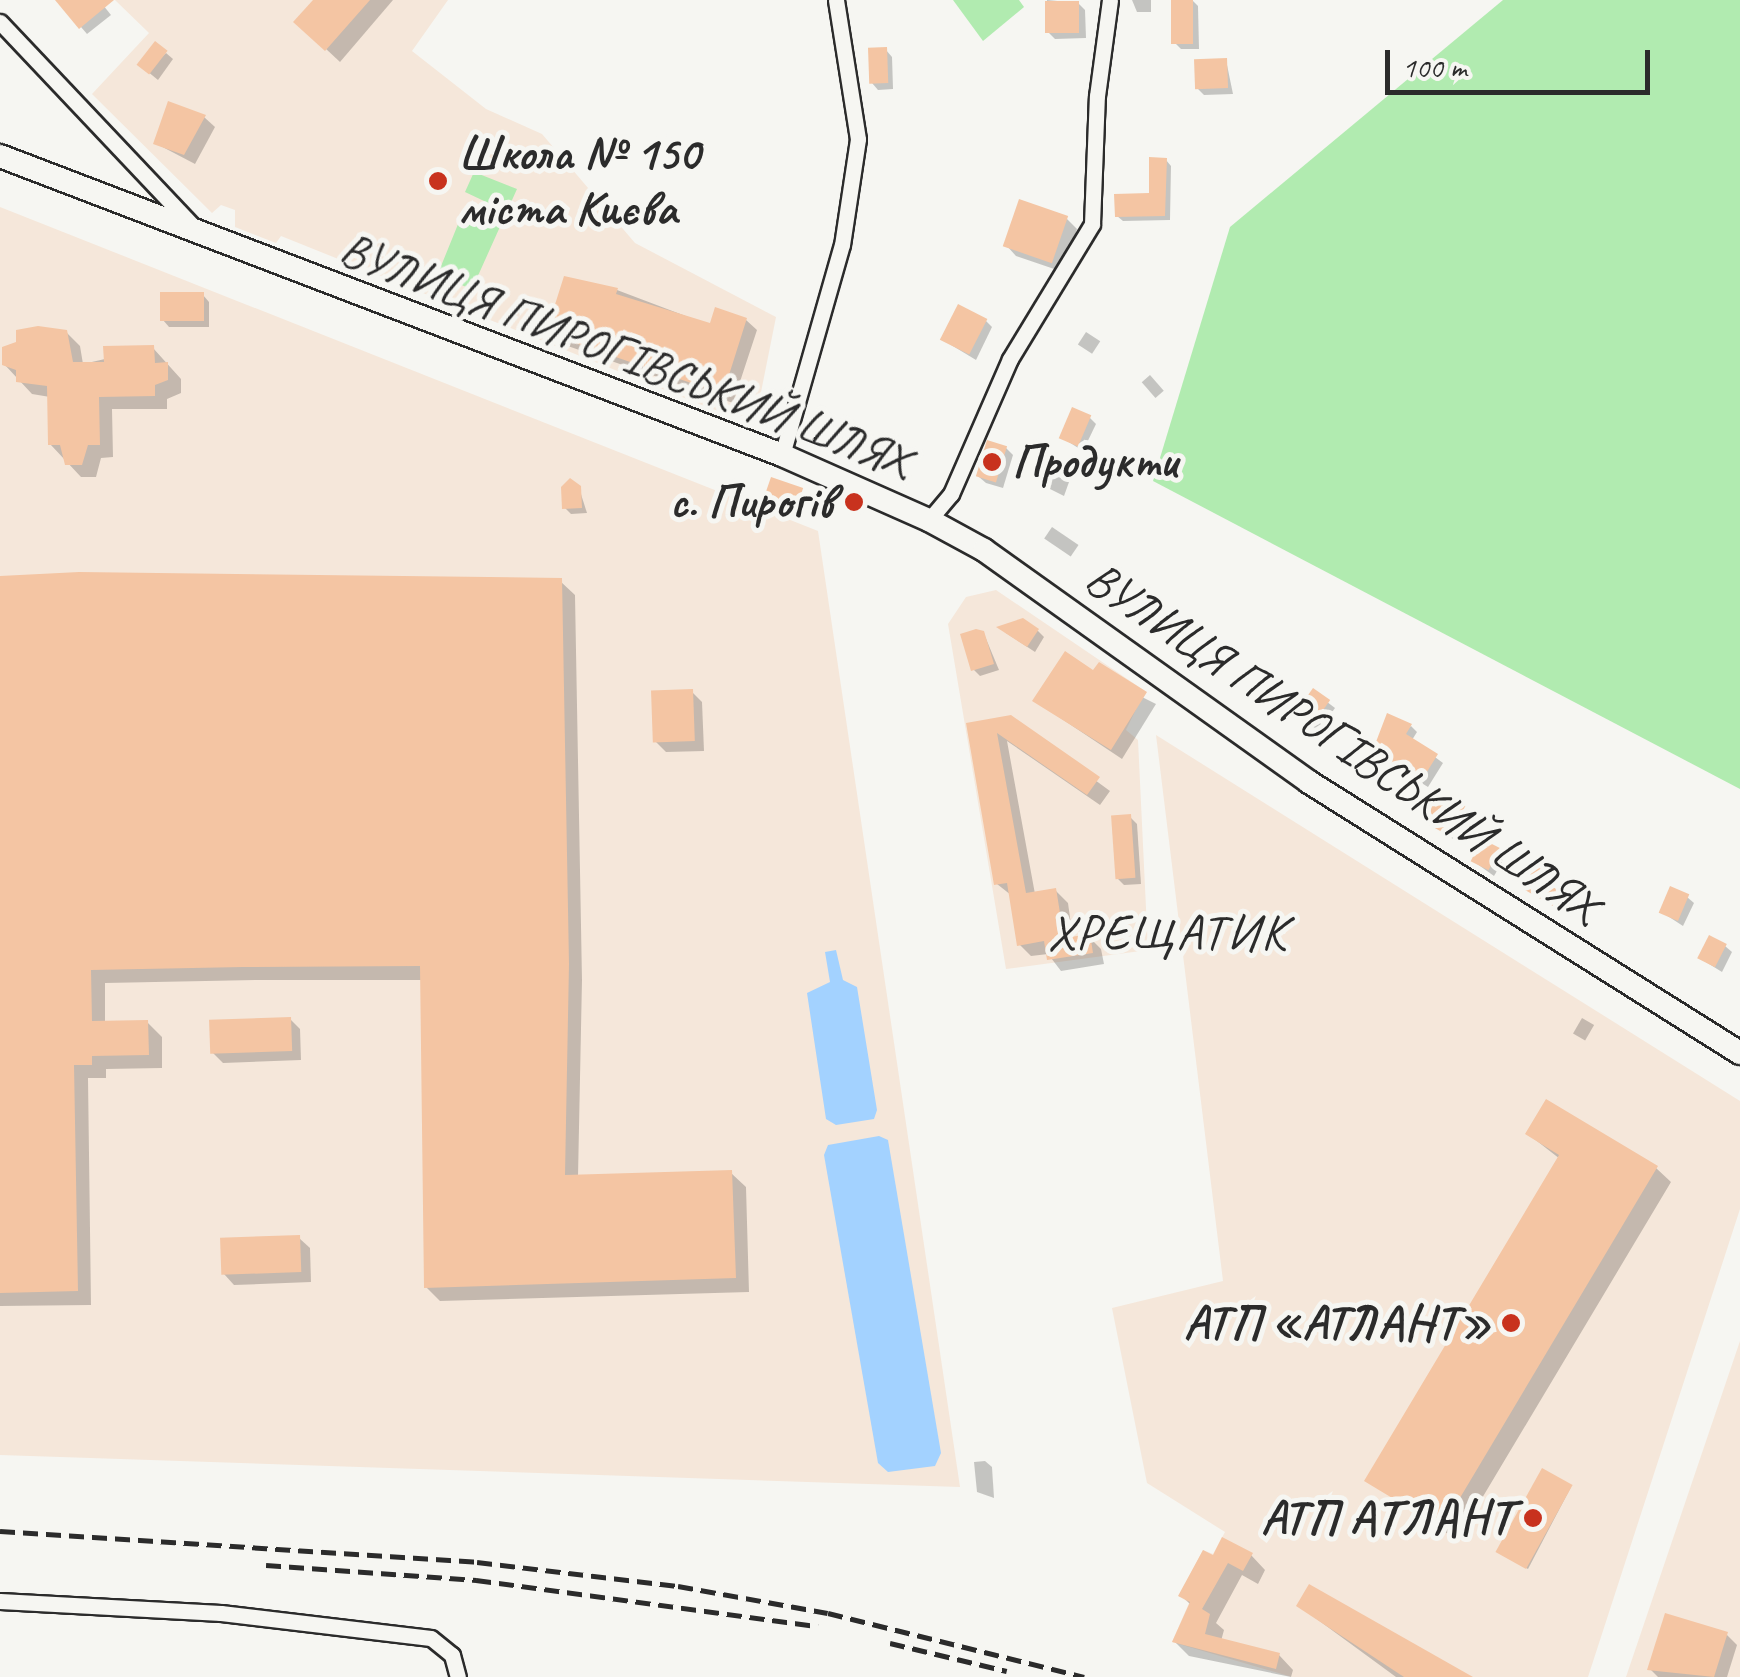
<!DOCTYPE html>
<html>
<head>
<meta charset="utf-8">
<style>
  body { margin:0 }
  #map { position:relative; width:1740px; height:1677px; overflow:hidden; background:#f6f6f2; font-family:Caveat,sans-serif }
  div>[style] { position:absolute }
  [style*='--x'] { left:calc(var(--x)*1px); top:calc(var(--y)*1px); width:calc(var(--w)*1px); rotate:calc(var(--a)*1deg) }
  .built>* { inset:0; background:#f5e7da }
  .green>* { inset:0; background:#b1ebb0 }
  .water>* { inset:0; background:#a3d2ff }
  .shadow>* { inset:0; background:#0003; transform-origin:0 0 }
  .building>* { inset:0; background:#f4c5a3; transform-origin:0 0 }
  .roads { filter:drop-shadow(2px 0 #2b2b2b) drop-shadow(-2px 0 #2b2b2b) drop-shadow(0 2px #2b2b2b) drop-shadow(0 -2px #2b2b2b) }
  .street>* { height:15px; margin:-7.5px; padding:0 7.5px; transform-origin:7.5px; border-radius:7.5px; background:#f6f6f2 }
  .secondary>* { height:22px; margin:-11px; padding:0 11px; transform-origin:11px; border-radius:11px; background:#f6f6f2 }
  .rail>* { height:5px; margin-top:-2.5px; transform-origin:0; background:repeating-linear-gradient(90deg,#2b2b2b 0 15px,transparent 0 23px) }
  .dots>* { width:28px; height:28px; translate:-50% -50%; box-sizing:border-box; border:5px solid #f6f6f2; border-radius:50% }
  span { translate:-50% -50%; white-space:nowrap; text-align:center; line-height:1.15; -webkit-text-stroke:10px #f6f6f2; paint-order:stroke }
  .poi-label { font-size:48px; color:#2b2b2b; font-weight:700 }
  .left { translate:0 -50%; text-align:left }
  .right { translate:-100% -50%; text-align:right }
  .street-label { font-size:48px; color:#2b2b2b }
  .neighbourhood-label { font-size:50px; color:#2b2b2b; letter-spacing:2.5px }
  .scale { position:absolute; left:1385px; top:50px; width:265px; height:45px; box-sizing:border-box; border:5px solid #2b2b2b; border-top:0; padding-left:12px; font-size:30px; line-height:35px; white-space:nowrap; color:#2b2b2b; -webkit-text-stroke:8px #f6f6f2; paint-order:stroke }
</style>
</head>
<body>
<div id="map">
  <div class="built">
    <i style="clip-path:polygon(115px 0,448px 0,412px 51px,486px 109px,542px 134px,635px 243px,776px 317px,757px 412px,736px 417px,707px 407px,281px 236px,276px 243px,235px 227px,235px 210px,221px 205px,212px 213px,92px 94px,149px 33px)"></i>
    <i style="clip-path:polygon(0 207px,818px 531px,960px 1487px,0 1455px)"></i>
    <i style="clip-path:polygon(996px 590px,1145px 691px,1126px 730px,1138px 740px,1148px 950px,1006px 969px,948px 624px,966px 597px)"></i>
    <i style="clip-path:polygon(1156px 735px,1740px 1101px,1740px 1209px,1588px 1677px,1292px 1677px,1172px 1642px,1189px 1603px,1179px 1596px,1203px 1550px,1213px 1554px,1225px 1532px,1147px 1483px,1112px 1308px,1223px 1281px)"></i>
    <i style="clip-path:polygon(1740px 1341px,1740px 1677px,1626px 1677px)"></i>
  </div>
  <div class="green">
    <i style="clip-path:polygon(953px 0,1019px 0,1024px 7px,983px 41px)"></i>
    <i style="clip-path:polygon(1503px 0,1740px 0,1740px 789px,1153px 481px,1230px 227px)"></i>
    <i style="clip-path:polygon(474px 172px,517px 189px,472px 289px,437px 276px,465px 207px,495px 220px,501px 209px,465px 192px)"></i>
  </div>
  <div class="water">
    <i style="clip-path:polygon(836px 950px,843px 980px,857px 987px,877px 1110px,874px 1119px,836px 1125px,826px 1119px,807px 993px,830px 982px,825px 952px)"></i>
    <i style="clip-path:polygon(879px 1136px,888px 1140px,941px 1453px,935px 1466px,888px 1472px,878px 1463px,824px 1155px,828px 1145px)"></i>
  </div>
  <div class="shadow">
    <i style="clip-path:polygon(85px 0,99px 0,111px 15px,87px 34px,81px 27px)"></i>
    <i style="clip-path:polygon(316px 0,393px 0,340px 62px,310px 34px)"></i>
    <i style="clip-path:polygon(1047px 0,1078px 3px,1085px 10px,1086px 38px,1055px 39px,1048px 32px)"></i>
    <i style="clip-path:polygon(1132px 0,1151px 0,1151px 12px,1137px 12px)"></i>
    <i style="clip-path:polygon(1192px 0,1198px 6px,1199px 49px,1181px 49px,1175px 43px)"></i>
    <i style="clip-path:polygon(886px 50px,892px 57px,893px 89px,878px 90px,872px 83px)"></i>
    <i style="clip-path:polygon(166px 53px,173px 59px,158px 80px,147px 71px)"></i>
    <i style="clip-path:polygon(1226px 60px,1233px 94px,1204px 95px,1197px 88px)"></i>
    <i style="clip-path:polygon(204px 117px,215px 127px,195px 164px,155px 143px)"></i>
    <i style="clip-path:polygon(1166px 160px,1171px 166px,1170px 220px,1123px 221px,1117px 216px,1151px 195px)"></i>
    <i style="clip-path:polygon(1066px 218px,1077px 229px,1063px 272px,1016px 256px,1006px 245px)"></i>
    <i style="clip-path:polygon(617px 290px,712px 326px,746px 320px,757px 330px,733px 403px,559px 343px,549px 332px)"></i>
    <i style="clip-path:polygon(203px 295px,209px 302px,209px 327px,169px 327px,163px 320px)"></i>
    <i style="clip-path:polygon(986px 321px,992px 327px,976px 360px,943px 340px)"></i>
    <i style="clip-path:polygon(66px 332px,80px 346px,83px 364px,153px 348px,181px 379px,181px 393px,167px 399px,167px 409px,112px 409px,113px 457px,101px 458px,96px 477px,81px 477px,50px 444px,50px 397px,32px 394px,4px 364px)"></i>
    <i style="left:1086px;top:332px;width:17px;height:15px;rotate:33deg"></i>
    <i style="left:1150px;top:375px;width:21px;height:11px;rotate:49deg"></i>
    <i style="clip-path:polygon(1089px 417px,1096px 424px,1083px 451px,1061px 437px)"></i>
    <i style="clip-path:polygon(1006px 448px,1013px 455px,1003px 488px,986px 483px,979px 477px)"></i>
    <i style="clip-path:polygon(1044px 470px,1069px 482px,1064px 496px,1040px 484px)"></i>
    <i style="clip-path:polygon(579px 488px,587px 513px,571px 514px,565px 508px)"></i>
    <i style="clip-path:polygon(801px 491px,808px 497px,802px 512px,767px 495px)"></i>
    <i style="left:1052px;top:527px;width:32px;height:14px;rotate:34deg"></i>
    <i style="clip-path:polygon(0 579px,560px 581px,575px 595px,582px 980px,578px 1177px,731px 1173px,746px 1187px,749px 1292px,440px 1301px,426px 1287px,422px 980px,259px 980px,105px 983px,105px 1023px,147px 1022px,162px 1037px,162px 1068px,106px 1069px,106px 1078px,88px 1078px,91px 1305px,0 1306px)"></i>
    <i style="clip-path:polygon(1038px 631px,1044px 637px,1035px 652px,1006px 633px)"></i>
    <i style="clip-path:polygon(984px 634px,999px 670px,980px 676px,973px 669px)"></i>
    <i style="clip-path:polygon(1094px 673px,1156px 704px,1122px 759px,1035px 701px)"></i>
    <i style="clip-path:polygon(692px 692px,702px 702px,704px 751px,666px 752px,655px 741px)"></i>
    <i style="clip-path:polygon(1314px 692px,1335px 708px,1318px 732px,1304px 721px)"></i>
    <i style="clip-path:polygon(1010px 718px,1110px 791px,1100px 805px,1007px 741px,1035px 894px,1056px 891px,1068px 903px,1073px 939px,1089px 937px,1101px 949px,1104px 964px,1061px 971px,1048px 954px,1031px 956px,1019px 944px,1011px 895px,997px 884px,969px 725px)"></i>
    <i style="clip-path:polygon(1411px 726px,1417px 732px,1412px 740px,1443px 763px,1428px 787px,1374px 754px)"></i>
    <i style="clip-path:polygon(1441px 795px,1470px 815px,1456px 841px,1426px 821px)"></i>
    <i style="clip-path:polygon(1130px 817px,1137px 824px,1141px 884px,1124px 885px,1117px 878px)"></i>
    <i style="clip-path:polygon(1498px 850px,1505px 857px,1494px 876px,1473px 861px)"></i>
    <i style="clip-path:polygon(1549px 873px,1556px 879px,1550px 889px,1573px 905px,1567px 915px,1528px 889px)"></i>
    <i style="clip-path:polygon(1687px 897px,1694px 903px,1683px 926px,1660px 911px)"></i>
    <i style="clip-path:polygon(1725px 946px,1732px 952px,1722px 972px,1701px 959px)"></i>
    <i style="left:1582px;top:1018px;width:14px;height:18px;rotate:30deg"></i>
    <i style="clip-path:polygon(290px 1019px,300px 1029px,301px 1060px,223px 1063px,213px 1053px)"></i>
    <i style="clip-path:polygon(1528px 1134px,1656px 1168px,1671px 1182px,1457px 1540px,1368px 1481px,1560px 1159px)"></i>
    <i style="clip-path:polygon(299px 1238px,310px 1248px,311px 1282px,234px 1285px,224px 1274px)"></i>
    <i style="clip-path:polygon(985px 1461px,992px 1467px,994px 1498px,977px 1492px,974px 1462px)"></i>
    <i style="clip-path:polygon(1571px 1487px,1528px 1569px,1500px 1553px)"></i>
    <i style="clip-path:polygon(1251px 1555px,1265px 1570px,1258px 1584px,1242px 1575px,1216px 1623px,1224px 1630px,1221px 1641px,1279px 1655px,1293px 1670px,1291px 1677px,1189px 1656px,1175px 1642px,1191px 1605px,1182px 1596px,1214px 1558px)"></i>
    <i style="clip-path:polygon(1299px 1606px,1468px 1677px,1396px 1677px)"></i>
    <i style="clip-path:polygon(1726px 1634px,1737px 1645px,1727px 1677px,1658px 1677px,1650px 1669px)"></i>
  </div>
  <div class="building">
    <i style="clip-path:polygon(55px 0,114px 0,79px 29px)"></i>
    <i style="clip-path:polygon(313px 0,370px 0,325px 51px,293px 22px)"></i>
    <i style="left:1171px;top:0;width:22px;height:44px"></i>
    <i style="left:1045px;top:1px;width:34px;height:32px"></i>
    <i style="left:155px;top:41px;width:16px;height:30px;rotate:38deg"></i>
    <i style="left:887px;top:47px;width:36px;height:19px;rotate:88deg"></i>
    <i style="left:1227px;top:58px;width:30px;height:33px;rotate:88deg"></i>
    <i style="clip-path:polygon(168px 101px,206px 115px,184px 155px,153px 144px)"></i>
    <i style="clip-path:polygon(1149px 157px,1167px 158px,1165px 216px,1115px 217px,1114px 194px,1149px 193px)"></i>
    <i style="left:1019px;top:199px;width:52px;height:50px;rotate:19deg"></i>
    <i style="clip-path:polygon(564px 276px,618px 288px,616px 294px,710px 323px,715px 307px,747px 318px,723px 394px,546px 333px)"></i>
    <i style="left:160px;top:292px;width:44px;height:29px"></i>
    <i style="left:958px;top:304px;width:33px;height:40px;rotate:27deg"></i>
    <i style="clip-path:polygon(38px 326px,67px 330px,73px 362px,104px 362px,103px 346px,154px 345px,155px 363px,168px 362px,168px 380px,155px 385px,155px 396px,99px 397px,100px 445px,88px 445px,82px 465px,65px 465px,60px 445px,48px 445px,47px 386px,16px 382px,16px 370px,2px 365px,2px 347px,16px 342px,16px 330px)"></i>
    <i style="left:1072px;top:407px;width:21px;height:34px;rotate:23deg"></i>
    <i style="left:987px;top:440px;width:21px;height:38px;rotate:17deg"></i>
    <i style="left:771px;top:477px;width:34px;height:20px;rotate:19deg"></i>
    <i style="clip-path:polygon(570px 478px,581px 486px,582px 508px,562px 509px,561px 487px)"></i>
    <i style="clip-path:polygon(79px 572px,562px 578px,569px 964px,565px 1175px,732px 1170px,736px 1278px,424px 1288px,420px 966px,243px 967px,91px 970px,92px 1021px,148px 1020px,149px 1055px,92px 1056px,92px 1065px,74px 1065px,78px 1291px,0 1293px,0 576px)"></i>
    <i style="clip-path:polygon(1023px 618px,1039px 629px,1027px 647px,996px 627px)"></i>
    <i style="clip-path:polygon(976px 629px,984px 631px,994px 664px,971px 671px,960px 634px)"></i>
    <i style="clip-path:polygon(1065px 651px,1093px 670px,1099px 662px,1147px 692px,1111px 750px,1032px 701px)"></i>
    <i style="left:1313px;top:688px;width:21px;height:33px;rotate:35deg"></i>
    <i style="left:693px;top:689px;width:52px;height:42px;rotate:88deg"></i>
    <i style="clip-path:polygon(1387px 713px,1412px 724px,1406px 734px,1438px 754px,1420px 783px,1371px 755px)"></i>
    <i style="clip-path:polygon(1011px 715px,1100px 777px,1087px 795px,997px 733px,1026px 893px,1056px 888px,1064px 938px,1090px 934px,1093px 953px,1047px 960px,1044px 941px,1017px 946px,1007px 883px,994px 885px,966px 723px)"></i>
    <i style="left:1440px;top:792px;width:29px;height:34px;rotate:29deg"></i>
    <i style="left:1131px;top:814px;width:64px;height:20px;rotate:86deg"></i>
    <i style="left:1482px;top:839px;width:20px;height:25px;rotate:27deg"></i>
    <i style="clip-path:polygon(1535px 862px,1551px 871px,1544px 882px,1534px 876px,1568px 896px,1560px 910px,1525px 890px)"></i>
    <i style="left:1670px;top:886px;width:21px;height:29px;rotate:23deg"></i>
    <i style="left:1709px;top:935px;width:20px;height:26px;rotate:27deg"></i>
    <i style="left:291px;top:1017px;width:34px;height:82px;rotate:88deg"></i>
    <i style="clip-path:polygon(1546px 1099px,1658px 1166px,1442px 1528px,1364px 1481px,1559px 1155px,1525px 1134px)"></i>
    <i style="left:300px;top:1235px;width:37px;height:80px;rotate:88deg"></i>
    <i style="left:1542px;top:1468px;width:35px;height:96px;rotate:29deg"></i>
    <i style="clip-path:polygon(1222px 1537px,1253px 1553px,1243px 1571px,1228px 1563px,1202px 1609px,1210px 1614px,1205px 1634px,1280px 1653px,1276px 1669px,1172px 1642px,1190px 1602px,1178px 1596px,1203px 1550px,1213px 1555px)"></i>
    <i style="clip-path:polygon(1309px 1584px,1473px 1677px,1404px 1677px,1296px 1606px)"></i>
    <i style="clip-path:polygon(1665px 1613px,1728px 1632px,1714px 1677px,1647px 1670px)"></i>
  </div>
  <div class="roads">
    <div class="street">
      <i style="--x:0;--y:22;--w:282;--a:46.6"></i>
      <i style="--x:782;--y:455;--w:218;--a:-74.1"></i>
      <i style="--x:842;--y:245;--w:107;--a:-81.4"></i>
      <i style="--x:858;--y:139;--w:141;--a:-99"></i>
      <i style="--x:929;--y:520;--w:34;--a:-50"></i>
      <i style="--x:951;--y:494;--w:147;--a:-66.4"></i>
      <i style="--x:1010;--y:359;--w:158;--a:-58.7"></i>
      <i style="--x:1092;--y:224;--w:128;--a:-87.8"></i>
      <i style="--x:1097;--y:96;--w:97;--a:-82.3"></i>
      <i style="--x:0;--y:1601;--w:221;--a:3.1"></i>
      <i style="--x:221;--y:1613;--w:211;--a:6.8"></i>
      <i style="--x:431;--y:1638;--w:27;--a:39"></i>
      <i style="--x:452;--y:1655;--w:23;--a:75"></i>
    </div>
    <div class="secondary">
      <i style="--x:0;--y:156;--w:837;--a:20.92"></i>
      <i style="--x:782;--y:455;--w:161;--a:23.9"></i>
      <i style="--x:929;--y:520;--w:63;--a:28.6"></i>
      <i style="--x:984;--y:550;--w:399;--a:35.5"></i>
      <i style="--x:1309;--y:782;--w:509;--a:32.16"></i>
    </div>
  </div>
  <div class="rail">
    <i style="--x:0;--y:1531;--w:478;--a:3.7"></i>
    <i style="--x:477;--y:1562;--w:202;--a:6.8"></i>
    <i style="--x:678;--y:1586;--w:152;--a:10.2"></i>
    <i style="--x:828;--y:1613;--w:264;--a:14"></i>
    <i style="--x:266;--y:1565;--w:211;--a:4.1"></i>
    <i style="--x:476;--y:1580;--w:345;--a:7.7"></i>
    <i style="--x:890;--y:1643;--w:120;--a:13.5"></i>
  </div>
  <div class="dots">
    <i style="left:438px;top:181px;background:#c8321e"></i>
    <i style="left:992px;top:462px;background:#c8321e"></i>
    <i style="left:854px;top:502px;background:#c8321e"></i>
    <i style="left:1511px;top:1323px;background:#c8321e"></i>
    <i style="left:1533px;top:1518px;background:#c8321e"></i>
  </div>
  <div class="poi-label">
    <span class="left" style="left:458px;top:181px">Школа № 150<br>міста Києва</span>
    <span class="left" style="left:1012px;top:462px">Продукти</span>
    <span class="right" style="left:834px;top:502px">с. Пирогів</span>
    <span class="right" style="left:1491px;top:1323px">АТП «АТЛАНТ»</span>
    <span class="right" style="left:1513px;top:1518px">АТП АТЛАНТ</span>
  </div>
  <div class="street-label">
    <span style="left:625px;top:355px;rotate:21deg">ВУЛИЦЯ ПИРОГІВСЬКИЙ ШЛЯХ</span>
    <span style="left:1342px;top:742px;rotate:34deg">ВУЛИЦЯ ПИРОГІВСЬКИЙ ШЛЯХ</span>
  </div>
  <div class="neighbourhood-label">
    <span style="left:1168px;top:933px">ХРЕЩАТИК</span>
  </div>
  <div class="scale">100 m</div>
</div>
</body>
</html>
